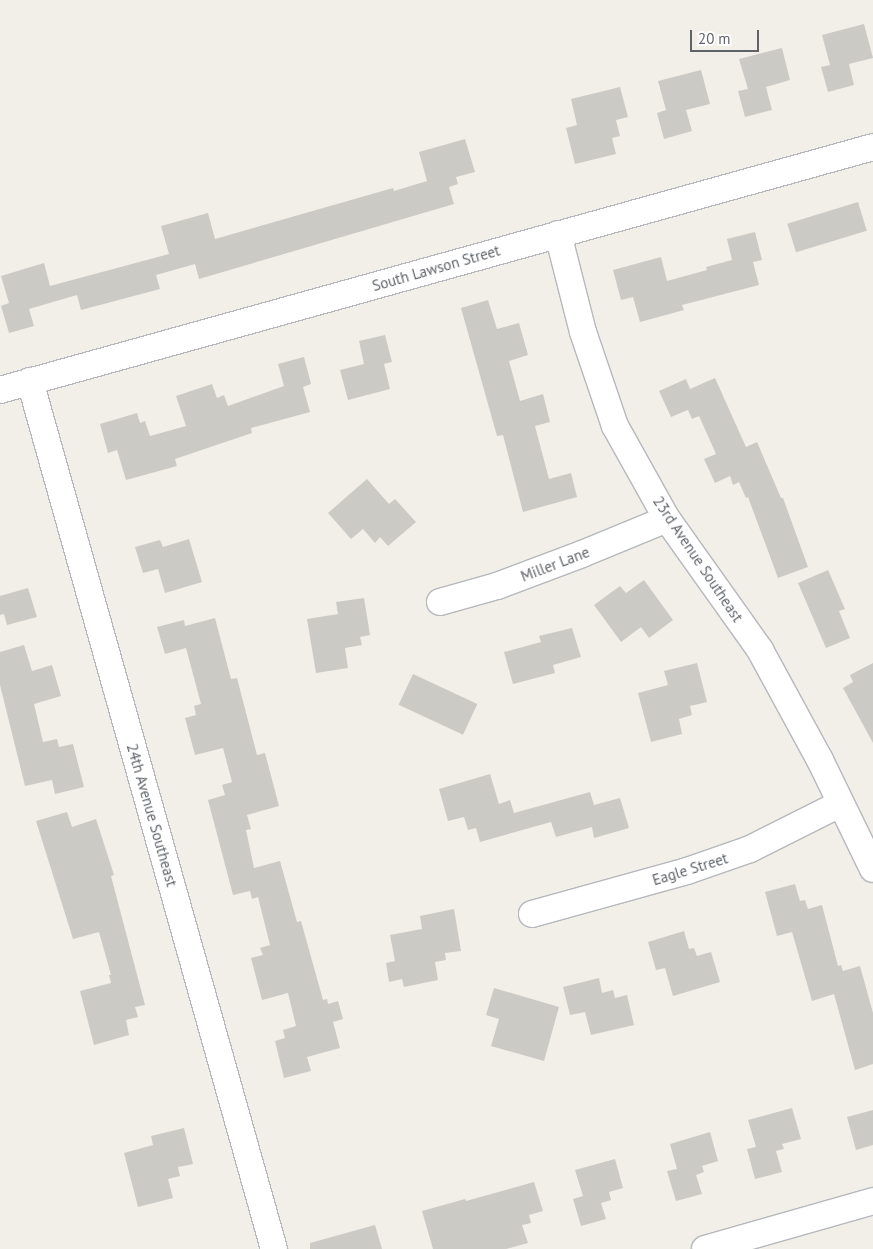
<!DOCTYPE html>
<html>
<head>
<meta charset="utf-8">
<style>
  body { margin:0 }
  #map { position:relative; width:873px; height:1249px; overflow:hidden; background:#f1efe8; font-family:"PT Sans",sans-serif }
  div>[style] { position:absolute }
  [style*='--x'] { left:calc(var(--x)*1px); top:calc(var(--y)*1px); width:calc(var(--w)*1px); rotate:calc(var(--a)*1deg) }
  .building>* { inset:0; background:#cccac5; transform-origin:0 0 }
  .roads { filter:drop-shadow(1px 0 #b5b8bc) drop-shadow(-1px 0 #b5b8bc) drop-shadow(0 1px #b5b8bc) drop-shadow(0 -1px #b5b8bc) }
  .minor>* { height:26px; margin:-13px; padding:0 13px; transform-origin:13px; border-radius:13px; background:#fff }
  span { translate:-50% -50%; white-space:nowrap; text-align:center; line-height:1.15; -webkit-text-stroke:4px #fff; paint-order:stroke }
  .street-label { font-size:15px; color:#5f6368 }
  .scale { position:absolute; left:690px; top:30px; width:69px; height:22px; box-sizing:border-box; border:2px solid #5f6368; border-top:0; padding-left:6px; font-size:15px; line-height:18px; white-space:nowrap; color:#5f6368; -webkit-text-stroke:4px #fff; paint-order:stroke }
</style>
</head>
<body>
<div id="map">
  <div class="building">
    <i style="clip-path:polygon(864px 24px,873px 58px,849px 64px,854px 85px,828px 92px,821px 67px,830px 65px,822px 35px)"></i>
    <i style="clip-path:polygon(782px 48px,790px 80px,766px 87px,772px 110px,745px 117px,738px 91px,748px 89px,739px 59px)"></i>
    <i style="clip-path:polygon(701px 70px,710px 104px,686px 110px,692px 131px,664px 139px,657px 113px,666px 110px,658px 81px)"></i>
    <i style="clip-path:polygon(620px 87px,628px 117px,616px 120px,620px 136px,612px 138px,616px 154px,575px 164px,566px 128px,577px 125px,571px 99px)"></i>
    <i style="clip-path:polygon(465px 139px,475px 172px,456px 177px,458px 184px,449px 187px,454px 204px,199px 279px,195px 264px,156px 275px,160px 289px,81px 310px,77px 295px,29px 309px,34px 326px,9px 333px,1px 306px,9px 303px,1px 276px,44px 263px,50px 286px,169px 254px,161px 226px,208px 213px,215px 239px,393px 188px,394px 191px,427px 181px,419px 152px)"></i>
    <i style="left:858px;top:202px;width:30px;height:74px;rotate:73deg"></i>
    <i style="clip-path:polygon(755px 232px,762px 260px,753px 262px,759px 285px,682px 305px,684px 310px,640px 322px,633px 297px,621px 300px,613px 270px,661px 257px,667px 281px,707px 270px,706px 267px,732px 260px,727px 239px)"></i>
    <i style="clip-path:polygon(488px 300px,497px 329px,519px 323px,528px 355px,509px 361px,520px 401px,543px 394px,550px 422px,535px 426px,549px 479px,571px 473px,577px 497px,523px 512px,503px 435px,497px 436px,461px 308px)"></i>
    <i style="clip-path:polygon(385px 335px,392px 362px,384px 364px,390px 389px,348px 400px,340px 370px,364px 364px,359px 341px)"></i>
    <i style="clip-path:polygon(304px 357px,311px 384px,303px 387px,310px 412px,251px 428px,252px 433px,175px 459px,177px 466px,126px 480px,117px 450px,108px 453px,100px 424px,137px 413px,140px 423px,145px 421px,150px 436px,186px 426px,176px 396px,212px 384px,217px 398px,224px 395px,228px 406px,284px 386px,278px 364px)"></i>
    <i style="clip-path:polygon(715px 378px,746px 447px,757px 442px,781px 498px,783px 498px,808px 567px,778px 578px,748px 497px,746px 498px,739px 482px,733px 485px,730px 476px,715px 483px,704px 459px,716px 454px,699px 416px,692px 419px,688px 410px,671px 417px,659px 391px,686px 379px,690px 389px)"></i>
    <i style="clip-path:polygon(367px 479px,389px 504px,395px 499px,416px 522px,388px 546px,380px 537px,375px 543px,363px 529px,351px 539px,328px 513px)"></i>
    <i style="clip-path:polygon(189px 539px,202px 582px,165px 593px,158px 569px,143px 573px,135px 547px,160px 540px,163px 547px)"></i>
    <i style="clip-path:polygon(828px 570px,845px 609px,839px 611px,850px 638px,826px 648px,798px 583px)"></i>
    <i style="clip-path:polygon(644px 580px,673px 620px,649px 638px,641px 627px,621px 642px,594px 605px,620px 586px,626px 593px)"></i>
    <i style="clip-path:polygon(28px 588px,37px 617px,7px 625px,4px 614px,0 615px,0 596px)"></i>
    <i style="clip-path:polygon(364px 598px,370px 635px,360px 637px,362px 645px,345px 648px,348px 668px,316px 673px,307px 619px,338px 614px,336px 602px)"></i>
    <i style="clip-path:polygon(215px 618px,231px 679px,237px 678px,257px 755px,265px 753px,279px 806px,247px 815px,251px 829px,246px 830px,254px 868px,280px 861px,297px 922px,301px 921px,323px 1000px,327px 999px,328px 1004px,338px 1001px,343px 1019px,333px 1022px,340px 1048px,307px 1057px,311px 1071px,284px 1078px,275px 1041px,285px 1038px,283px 1030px,296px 1026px,288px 993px,262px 1000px,251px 958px,263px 955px,260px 948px,270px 945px,258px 897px,252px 899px,250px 891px,233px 895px,208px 800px,225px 795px,222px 785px,232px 782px,223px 748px,195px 755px,185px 718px,196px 715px,194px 706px,201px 704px,186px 648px,165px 654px,157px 627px,184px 620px,185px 626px)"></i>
    <i style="clip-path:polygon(572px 628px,581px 657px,553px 665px,555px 673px,513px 684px,504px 652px,541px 642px,539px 636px)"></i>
    <i style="clip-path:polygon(24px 645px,32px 671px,52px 665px,61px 696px,34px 704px,43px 742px,57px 739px,59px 747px,73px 744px,84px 787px,55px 794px,52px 780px,25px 786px,0 685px,0 652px)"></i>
    <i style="clip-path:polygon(697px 663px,707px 702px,690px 706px,692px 715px,679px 719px,682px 734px,651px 742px,638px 693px,668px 685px,664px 671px)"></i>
    <i style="clip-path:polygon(873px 663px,873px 743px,843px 688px,853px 682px,850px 675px)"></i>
    <i style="left:413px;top:674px;width:71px;height:34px;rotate:25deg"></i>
    <i style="clip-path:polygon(490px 774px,499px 804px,510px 800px,514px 813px,590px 792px,594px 805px,620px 798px,629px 828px,594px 838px,592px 827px,556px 837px,551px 822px,480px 842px,476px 828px,468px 830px,464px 817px,448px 821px,439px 789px)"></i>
    <i style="clip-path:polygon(67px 812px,72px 827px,96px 819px,114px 875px,111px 876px,145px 1005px,135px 1007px,138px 1017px,126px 1020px,129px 1035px,94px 1045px,80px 991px,111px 983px,109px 975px,111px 975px,99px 932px,73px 939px,36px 821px)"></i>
    <i style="clip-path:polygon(795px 884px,800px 901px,805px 900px,808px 909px,822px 905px,838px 966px,841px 965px,843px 971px,860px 966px,873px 1013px,873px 1064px,855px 1070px,834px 994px,812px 1001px,792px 932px,777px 936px,765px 892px)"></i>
    <i style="clip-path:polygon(454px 909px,461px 951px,445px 953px,446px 960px,435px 962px,438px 980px,404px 987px,402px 979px,389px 982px,386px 963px,395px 961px,390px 935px,422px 929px,420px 916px)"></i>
    <i style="clip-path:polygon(684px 931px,689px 949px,694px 948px,697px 956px,711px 952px,720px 982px,673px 996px,665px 968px,656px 970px,648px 942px)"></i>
    <i style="clip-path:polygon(599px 978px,602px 993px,613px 990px,615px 998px,627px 995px,634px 1025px,591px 1035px,585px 1012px,570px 1015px,563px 987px)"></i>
    <i style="clip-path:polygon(494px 988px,559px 1007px,544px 1061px,491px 1046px,499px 1019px,486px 1015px)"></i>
    <i style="clip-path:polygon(792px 1108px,801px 1139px,782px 1144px,784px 1149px,776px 1151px,782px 1172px,755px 1179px,747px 1149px,756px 1147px,748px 1120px)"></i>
    <i style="clip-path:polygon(873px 1110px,873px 1145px,856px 1150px,847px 1117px)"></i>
    <i style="clip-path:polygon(184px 1128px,193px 1164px,178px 1167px,180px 1176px,168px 1179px,173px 1198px,138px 1207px,124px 1153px,153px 1145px,151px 1136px)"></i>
    <i style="clip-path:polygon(710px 1132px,718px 1161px,702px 1166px,704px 1172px,696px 1175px,702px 1194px,676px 1201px,667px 1171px,677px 1169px,670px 1144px)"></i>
    <i style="clip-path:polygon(615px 1159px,623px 1188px,609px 1192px,611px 1200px,601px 1203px,606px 1219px,581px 1226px,573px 1199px,583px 1196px,575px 1170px)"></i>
    <i style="clip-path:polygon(534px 1182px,543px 1211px,529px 1215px,531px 1223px,522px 1225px,528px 1243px,506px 1249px,433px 1249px,422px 1211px,465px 1199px,466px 1201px)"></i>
    <i style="clip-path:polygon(375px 1225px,382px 1249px,310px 1249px,310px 1243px)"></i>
  </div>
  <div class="roads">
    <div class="minor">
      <i style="--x:558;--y:234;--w:101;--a:75.7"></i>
      <i style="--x:583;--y:332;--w:99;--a:71.2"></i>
      <i style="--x:615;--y:426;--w:107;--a:60.8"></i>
      <i style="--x:667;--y:519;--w:161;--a:54.6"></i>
      <i style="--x:760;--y:650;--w:125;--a:61.4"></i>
      <i style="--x:820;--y:760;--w:121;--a:64.1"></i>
      <i style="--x:30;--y:381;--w:902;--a:74.3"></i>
      <i style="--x:0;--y:390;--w:906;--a:-15.55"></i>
      <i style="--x:440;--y:602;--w:59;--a:-15.7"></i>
      <i style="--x:497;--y:586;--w:91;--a:-20.6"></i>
      <i style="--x:582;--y:554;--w:92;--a:-22.4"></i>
      <i style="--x:532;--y:914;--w:161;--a:-15.5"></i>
      <i style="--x:687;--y:871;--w:67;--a:-19.2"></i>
      <i style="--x:750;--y:849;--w:101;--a:-26.6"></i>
      <i style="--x:705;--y:1249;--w:175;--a:-15.9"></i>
    </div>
  </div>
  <div class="street-label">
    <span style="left:436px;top:268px;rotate:-16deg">South Lawson Street</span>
    <span style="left:698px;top:559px;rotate:56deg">23rd Avenue Southeast</span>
    <span style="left:555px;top:564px;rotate:-21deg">Miller Lane</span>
    <span style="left:152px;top:815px;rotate:74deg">24th Avenue Southeast</span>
    <span style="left:690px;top:869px;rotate:-17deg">Eagle Street</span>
  </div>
  <div class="scale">20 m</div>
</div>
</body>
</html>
